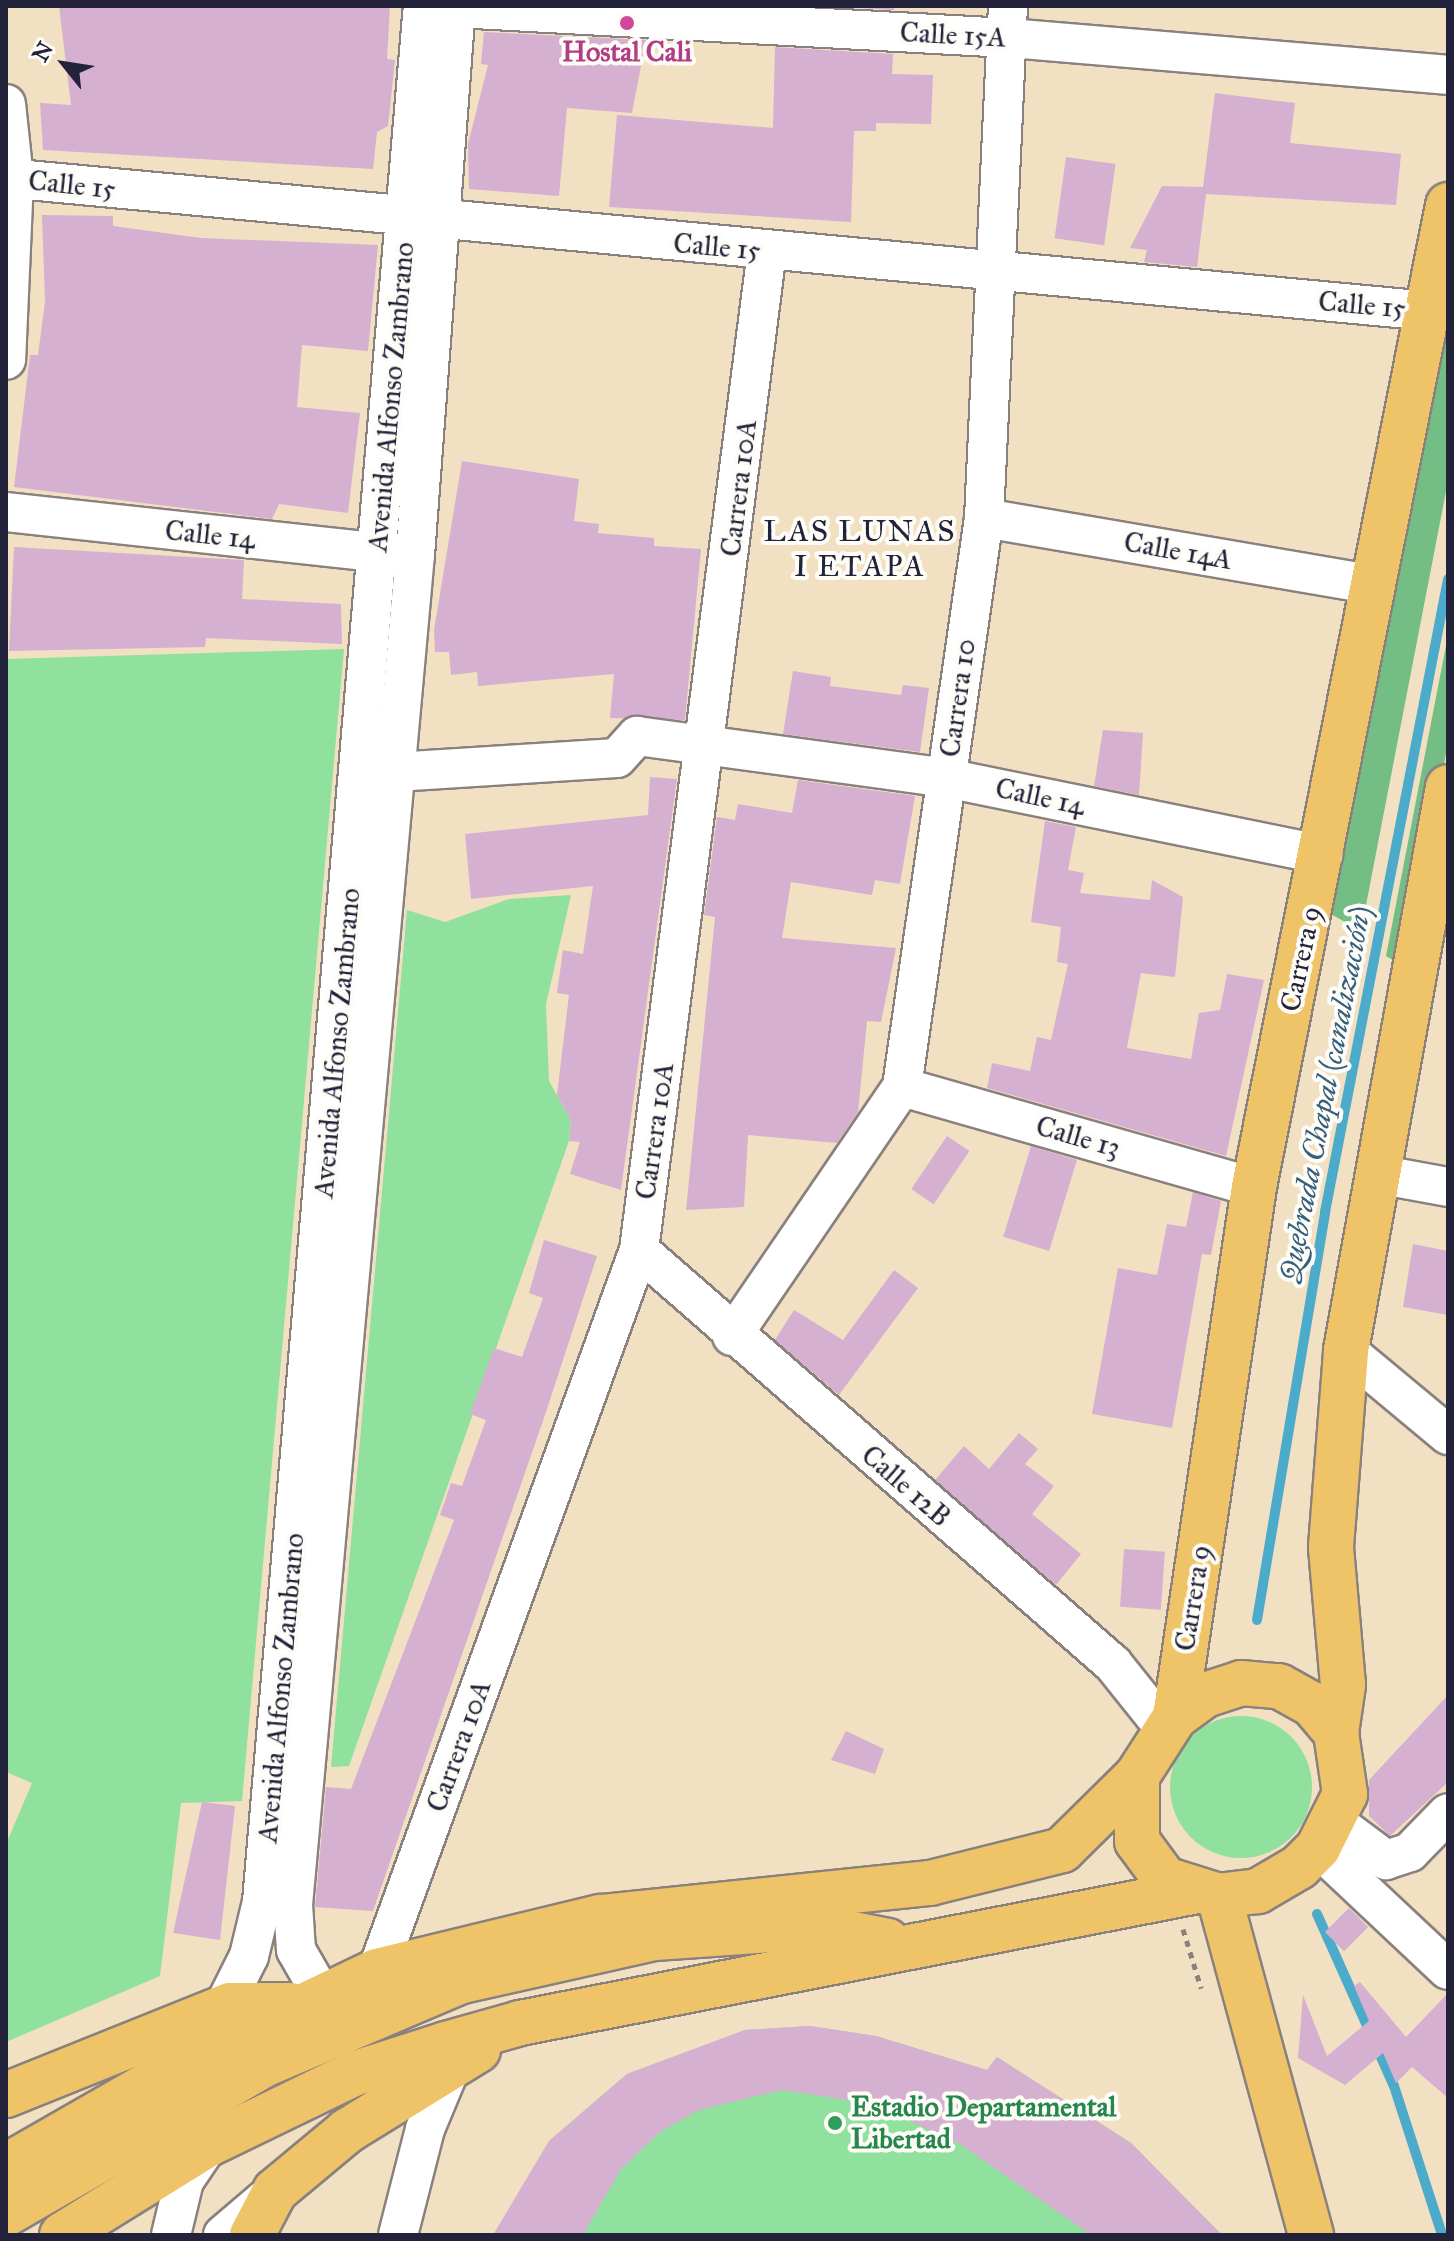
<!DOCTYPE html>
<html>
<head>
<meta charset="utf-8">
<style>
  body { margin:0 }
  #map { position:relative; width:1454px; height:2241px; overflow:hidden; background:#f2e0c2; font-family:"IM FELL Great Primer",serif }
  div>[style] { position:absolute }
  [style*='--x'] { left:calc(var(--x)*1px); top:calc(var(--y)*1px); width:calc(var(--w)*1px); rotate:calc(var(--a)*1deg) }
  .green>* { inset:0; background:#90e09e }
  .round { border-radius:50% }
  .forest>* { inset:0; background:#74be85 }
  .stream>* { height:10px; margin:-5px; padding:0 5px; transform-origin:5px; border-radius:5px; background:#4caacb }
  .building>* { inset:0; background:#d6b0d0; transform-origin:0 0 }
  .path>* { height:5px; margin-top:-2.5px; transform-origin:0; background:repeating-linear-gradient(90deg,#8a817e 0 6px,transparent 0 12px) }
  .roads { filter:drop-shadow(2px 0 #8a817e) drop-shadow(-2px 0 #8a817e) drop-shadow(0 2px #8a817e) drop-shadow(0 -2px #8a817e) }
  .minor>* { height:38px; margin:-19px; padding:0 19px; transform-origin:19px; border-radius:19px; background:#fff }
  .major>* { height:44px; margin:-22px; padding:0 22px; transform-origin:22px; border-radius:22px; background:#efc469 }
  .dots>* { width:22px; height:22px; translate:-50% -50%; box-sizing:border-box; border:4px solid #fdfcf7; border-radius:50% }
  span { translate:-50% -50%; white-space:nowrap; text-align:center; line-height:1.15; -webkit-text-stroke:8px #fdfcf7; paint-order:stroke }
  .street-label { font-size:28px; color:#22223b }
  .hotel-label { font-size:28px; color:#b23c85; font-weight:700 }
  .leisure-label { font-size:28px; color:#27864d; font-weight:700 }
  .left { translate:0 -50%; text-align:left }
  .neighbourhood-label { font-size:30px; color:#22223b; letter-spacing:2px }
  .water-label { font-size:30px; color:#355f7c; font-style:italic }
  .frame { position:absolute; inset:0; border:8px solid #22223b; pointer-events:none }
  .north { position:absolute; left:24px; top:24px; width:80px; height:80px; -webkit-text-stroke:6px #fdfcf7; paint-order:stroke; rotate:300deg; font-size:22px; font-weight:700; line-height:32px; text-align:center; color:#22223b }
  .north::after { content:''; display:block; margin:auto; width:28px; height:36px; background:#22223b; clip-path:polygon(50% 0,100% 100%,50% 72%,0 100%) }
</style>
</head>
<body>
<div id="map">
  <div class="green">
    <i style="clip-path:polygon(344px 649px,242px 1801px,181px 1803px,160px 1976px,6px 2042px,6px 1844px,32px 1783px,6px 1772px,6px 659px)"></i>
    <i style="clip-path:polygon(571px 895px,546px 1004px,549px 1081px,571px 1120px,569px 1141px,349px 1766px,331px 1767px,407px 910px,445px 922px,509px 899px)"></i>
    <i class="round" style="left:1170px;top:1716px;width:142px;height:142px"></i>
    <i style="clip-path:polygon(810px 2026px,876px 2036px,987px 2070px,997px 2057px,1131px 2143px,1222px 2235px,494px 2235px,549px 2141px,627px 2074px,745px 2030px)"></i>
  </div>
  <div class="forest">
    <i style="clip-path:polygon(1448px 318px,1448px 481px,1361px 931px,1329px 913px)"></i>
    <i style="clip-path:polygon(1448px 635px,1448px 743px,1405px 967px,1386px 956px)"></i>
  </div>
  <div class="stream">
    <i style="--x:1257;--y:1620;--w:414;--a:-80.5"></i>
    <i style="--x:1325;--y:1212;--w:645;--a:-79"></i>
    <i style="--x:1317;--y:1914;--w:188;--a:65.9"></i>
    <i style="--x:1394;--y:2086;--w:157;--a:72.1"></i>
  </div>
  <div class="building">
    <i style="clip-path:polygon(59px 6px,390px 6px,387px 59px,395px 60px,388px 126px,377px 132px,373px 169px,43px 150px,40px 103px,71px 105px)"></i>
    <i style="clip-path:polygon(825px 6px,894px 6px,894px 10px)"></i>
    <i style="clip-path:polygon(484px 32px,646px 40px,632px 113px,567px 108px,559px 196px,469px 189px,468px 144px,488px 65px,481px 64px)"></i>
    <i style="clip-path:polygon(775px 47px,893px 54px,892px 74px,933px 75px,931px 124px,876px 123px,876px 131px,854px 131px,851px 222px,609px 207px,617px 115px,773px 128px)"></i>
    <i style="clip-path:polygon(1215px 93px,1295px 103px,1290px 143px,1401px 154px,1396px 205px,1206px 194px,1197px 267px,1144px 262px,1147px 250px,1130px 248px,1162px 186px,1203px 187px)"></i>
    <i style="left:1066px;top:157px;width:50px;height:82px;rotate:8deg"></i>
    <i style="clip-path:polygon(42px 215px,113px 216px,113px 226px,201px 238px,378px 245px,368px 351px,302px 345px,297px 407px,360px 413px,348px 513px,279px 504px,272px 519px,14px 487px,30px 355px,38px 355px,45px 302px)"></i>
    <i style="clip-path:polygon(462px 461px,579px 479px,574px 521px,599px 524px,598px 533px,654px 538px,654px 546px,701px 549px,685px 720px,610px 718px,614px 674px,478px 686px,477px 672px,451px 675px,449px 652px,435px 652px,434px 630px)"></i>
    <i style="clip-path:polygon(14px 547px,244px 560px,242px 599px,341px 604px,342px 644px,206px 638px,205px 647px,9px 651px)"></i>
    <i style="clip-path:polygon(793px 671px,831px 677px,830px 686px,901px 695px,903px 685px,929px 688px,920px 752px,783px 734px)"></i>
    <i style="clip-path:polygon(1103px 730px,1143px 733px,1139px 795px,1094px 786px)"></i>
    <i style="clip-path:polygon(650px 777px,677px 779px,676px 786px,621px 1190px,570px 1174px,580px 1142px,569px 1141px,571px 1120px,557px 1095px,569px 995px,557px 993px,563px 950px,583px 954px,593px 886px,471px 899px,465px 834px,648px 815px)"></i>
    <i style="clip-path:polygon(798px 780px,915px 796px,900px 884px,875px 880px,872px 895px,791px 882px,782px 938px,896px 948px,881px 1022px,867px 1021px,858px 1112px,837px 1143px,748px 1135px,744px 1207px,686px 1210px,715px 917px,704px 915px,717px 817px,735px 820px,738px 804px,792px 813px)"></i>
    <i style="clip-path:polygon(1045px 821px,1076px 827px,1068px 870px,1084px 873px,1080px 893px,1150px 900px,1152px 880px,1183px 897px,1175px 977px,1141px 973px,1127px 1048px,1191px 1059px,1199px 1013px,1220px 1010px,1227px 974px,1264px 980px,1226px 1156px,987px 1088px,992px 1063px,1030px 1071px,1037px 1037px,1051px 1040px,1068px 964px,1057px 962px,1061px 927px,1031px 922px)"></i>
    <i style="left:947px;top:1136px;width:27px;height:64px;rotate:34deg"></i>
    <i style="left:1031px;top:1146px;width:48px;height:95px;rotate:17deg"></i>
    <i style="clip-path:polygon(1193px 1192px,1221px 1201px,1211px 1255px,1202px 1254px,1172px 1428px,1092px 1414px,1118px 1268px,1157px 1275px,1167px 1224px,1186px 1227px)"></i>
    <i style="clip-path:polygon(544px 1240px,597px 1256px,545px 1415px,373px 1911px,315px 1907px,326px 1787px,351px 1789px,454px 1520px,440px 1515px,451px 1483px,462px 1486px,486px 1420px,470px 1414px,494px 1348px,522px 1357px,543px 1298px,529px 1293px)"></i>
    <i style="clip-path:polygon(1413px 1244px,1448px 1251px,1448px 1315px,1403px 1307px)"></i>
    <i style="clip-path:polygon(894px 1270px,918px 1288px,839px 1395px,775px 1340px,794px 1310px,843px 1340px)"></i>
    <i style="clip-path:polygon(1019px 1433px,1038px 1449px,1025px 1464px,1054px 1486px,1032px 1514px,1081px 1554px,1056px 1585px,935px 1480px,964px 1446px,989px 1469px)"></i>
    <i style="left:1124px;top:1549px;width:41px;height:58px;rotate:4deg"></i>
    <i style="clip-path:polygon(1448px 1695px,1448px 1782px,1390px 1836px,1369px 1816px,1369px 1780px)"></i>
    <i style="clip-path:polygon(846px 1731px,884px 1749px,875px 1774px,831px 1760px)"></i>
    <i style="clip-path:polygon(202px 1802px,235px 1806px,220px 1940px,173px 1933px)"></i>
    <i style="left:1349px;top:1908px;width:27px;height:34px;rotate:45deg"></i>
    <i style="clip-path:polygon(1360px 1982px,1406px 2037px,1448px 1993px,1448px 2098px,1412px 2067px,1396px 2083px,1383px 2053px,1345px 2085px,1298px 2058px,1303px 1995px,1327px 2056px,1369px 2021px,1354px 1986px)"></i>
    <i style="clip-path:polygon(810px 2026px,876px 2036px,987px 2070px,997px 2057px,1131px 2143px,1222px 2235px,1091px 2235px,960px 2144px,873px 2104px,782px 2090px,699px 2110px,660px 2132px,621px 2169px,583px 2235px,493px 2235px,549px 2141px,627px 2074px,745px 2030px)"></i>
  </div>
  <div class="path">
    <i style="--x:1183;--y:1929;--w:62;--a:73"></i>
  </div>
  <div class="roads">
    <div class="minor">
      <i style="--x:456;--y:8;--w:554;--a:3.11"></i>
      <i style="--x:1009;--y:38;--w:441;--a:4.8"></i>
      <i style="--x:6;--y:104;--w:75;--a:83.9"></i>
      <i style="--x:14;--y:179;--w:181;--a:92.5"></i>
      <i style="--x:6;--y:178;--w:1428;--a:5.34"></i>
      <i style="--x:6;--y:512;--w:401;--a:6.2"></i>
      <i style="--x:984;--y:518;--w:393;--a:9.7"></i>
      <i style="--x:395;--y:772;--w:222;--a:-3.6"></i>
      <i style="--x:617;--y:758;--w:30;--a:-48"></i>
      <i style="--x:637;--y:736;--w:312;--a:7.7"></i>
      <i style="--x:946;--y:778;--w:385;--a:11.5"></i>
      <i style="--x:902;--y:1087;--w:366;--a:15.9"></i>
      <i style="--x:1377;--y:1174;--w:72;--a:10.4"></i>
      <i style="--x:639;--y:1250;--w:629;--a:41.13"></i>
      <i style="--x:1113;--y:1664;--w:83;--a:51.3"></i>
      <i style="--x:732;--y:1336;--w:301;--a:-55.7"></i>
      <i style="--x:902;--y:1087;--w:575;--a:-81.8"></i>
      <i style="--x:984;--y:518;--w:513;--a:-87.32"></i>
      <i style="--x:1346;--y:1350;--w:133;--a:39.8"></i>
      <i style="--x:1335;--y:1822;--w:64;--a:36.7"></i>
      <i style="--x:1386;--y:1860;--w:25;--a:-18"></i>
      <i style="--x:1410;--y:1852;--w:54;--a:-45.7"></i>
      <i style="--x:1318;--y:1848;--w:178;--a:43.2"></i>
      <i style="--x:377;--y:1971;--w:767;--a:-70.03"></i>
      <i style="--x:639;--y:1250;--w:1007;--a:-82.7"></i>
      <i style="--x:320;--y:1992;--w:48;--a:-119.7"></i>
      <i style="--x:296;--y:1950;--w:45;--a:-93.8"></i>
      <i style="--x:293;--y:1905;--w:1356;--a:-84.84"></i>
      <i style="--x:415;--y:555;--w:551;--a:-85.73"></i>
      <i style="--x:214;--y:2026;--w:78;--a:-63.4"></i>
      <i style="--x:249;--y:1956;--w:56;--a:-76.5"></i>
      <i style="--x:262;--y:1902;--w:1903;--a:-85.15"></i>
      <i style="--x:171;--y:2235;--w:56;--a:-76.5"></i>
      <i style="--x:184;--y:2181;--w:45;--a:-56"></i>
      <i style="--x:223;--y:2235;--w:62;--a:-40.4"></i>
      <i style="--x:398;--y:2235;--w:109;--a:-75.7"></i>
      <i style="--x:425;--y:2129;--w:65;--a:-67.4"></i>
    </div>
    <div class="major">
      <i style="--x:1175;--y:1717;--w:536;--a:-81.52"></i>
      <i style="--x:1254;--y:1187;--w:1001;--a:-78.82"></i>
      <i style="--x:1336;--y:1733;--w:49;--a:-81.7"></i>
      <i style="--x:1343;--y:1685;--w:139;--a:-95"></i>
      <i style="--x:1331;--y:1547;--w:198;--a:-85.6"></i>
      <i style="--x:1346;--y:1350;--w:572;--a:-79.73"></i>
      <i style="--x:1219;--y:1896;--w:351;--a:74.8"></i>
      <i style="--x:6;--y:2095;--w:241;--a:-21.9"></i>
      <i style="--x:230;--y:2005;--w:61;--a:0"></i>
      <i style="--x:6;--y:2166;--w:211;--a:-29.8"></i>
      <i style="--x:189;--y:2061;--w:208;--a:-25.6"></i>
      <i style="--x:377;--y:1971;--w:230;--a:-13.6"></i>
      <i style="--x:601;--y:1917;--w:331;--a:-5.9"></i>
      <i style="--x:930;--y:1883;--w:136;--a:-14"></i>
      <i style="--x:1062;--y:1850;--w:105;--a:-44.6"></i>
      <i style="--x:1137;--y:1776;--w:70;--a:-57.2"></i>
      <i style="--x:1175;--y:1717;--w:37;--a:-36"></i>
      <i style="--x:1205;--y:1695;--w:38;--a:-18"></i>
      <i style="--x:1241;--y:1683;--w:38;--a:5"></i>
      <i style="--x:1279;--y:1686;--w:38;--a:29"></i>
      <i style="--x:1312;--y:1704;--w:38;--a:50"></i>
      <i style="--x:1336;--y:1733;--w:62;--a:81.6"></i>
      <i style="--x:1345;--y:1794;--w:60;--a:116.6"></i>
      <i style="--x:1318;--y:1848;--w:27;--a:135"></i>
      <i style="--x:1299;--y:1867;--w:48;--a:149.7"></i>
      <i style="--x:1258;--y:1891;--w:39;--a:173"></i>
      <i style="--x:1219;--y:1896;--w:57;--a:-162.5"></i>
      <i style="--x:1165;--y:1879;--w:47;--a:-126.4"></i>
      <i style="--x:1137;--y:1841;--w:65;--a:-90"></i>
      <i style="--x:6;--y:2214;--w:300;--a:-30"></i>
      <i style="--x:266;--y:2064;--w:213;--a:-23"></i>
      <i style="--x:462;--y:1981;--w:198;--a:-12.6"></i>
      <i style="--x:655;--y:1938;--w:163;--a:-3.9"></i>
      <i style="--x:818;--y:1927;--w:71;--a:11.3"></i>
      <i style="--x:62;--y:2235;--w:173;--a:-31.8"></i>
      <i style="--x:209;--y:2144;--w:160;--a:-25.9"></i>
      <i style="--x:353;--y:2074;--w:98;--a:-17.9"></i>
      <i style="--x:446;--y:2044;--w:77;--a:-15.8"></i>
      <i style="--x:520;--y:2023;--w:685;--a:-11.03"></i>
      <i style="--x:252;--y:2235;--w:50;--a:-62.4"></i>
      <i style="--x:275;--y:2191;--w:94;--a:-39.8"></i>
      <i style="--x:347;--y:2131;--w:154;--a:-31.7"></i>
    </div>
  </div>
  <div class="dots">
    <i style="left:627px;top:23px;background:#d1479c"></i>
    <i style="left:835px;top:2123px;background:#2e9e5b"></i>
  </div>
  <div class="street-label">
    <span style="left:953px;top:35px;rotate:3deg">Calle 15A</span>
    <span style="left:72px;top:185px;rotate:6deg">Calle 15</span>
    <span style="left:717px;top:247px;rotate:5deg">Calle 15</span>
    <span style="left:1362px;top:305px;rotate:5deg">Calle 15</span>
    <span style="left:391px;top:397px;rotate:-85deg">Avenida Alfonso Zambrano</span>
    <span style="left:739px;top:488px;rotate:-83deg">Carrera 10A</span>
    <span style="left:210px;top:535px;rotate:6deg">Calle 14</span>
    <span style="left:1178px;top:551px;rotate:10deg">Calle 14A</span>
    <span style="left:958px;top:698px;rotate:-82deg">Carrera 10</span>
    <span style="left:1040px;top:797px;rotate:12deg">Calle 14</span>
    <span style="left:1301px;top:959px;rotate:-78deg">Carrera 9</span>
    <span style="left:337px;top:1043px;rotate:-85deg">Avenida Alfonso Zambrano</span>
    <span style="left:655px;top:1131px;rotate:-82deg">Carrera 10A</span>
    <span style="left:1078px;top:1137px;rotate:16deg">Calle 13</span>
    <span style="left:906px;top:1486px;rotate:41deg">Calle 12B</span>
    <span style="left:1193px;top:1598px;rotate:-81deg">Carrera 9</span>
    <span style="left:281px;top:1688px;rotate:-85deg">Avenida Alfonso Zambrano</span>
    <span style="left:459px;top:1746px;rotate:-70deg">Carrera 10A</span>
  </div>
  <div class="hotel-label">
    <span style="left:627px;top:52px">Hostal Cali</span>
  </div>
  <div class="leisure-label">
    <span class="left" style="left:851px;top:2123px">Estadio Departamental<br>Libertad</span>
  </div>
  <div class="neighbourhood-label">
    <span style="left:860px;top:548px">LAS LUNAS<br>I ETAPA</span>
  </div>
  <div class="water-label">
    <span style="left:1325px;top:1094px;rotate:-79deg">Quebrada Chapal (canalización)</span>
  </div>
  <div class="frame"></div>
  <div class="north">N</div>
</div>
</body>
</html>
